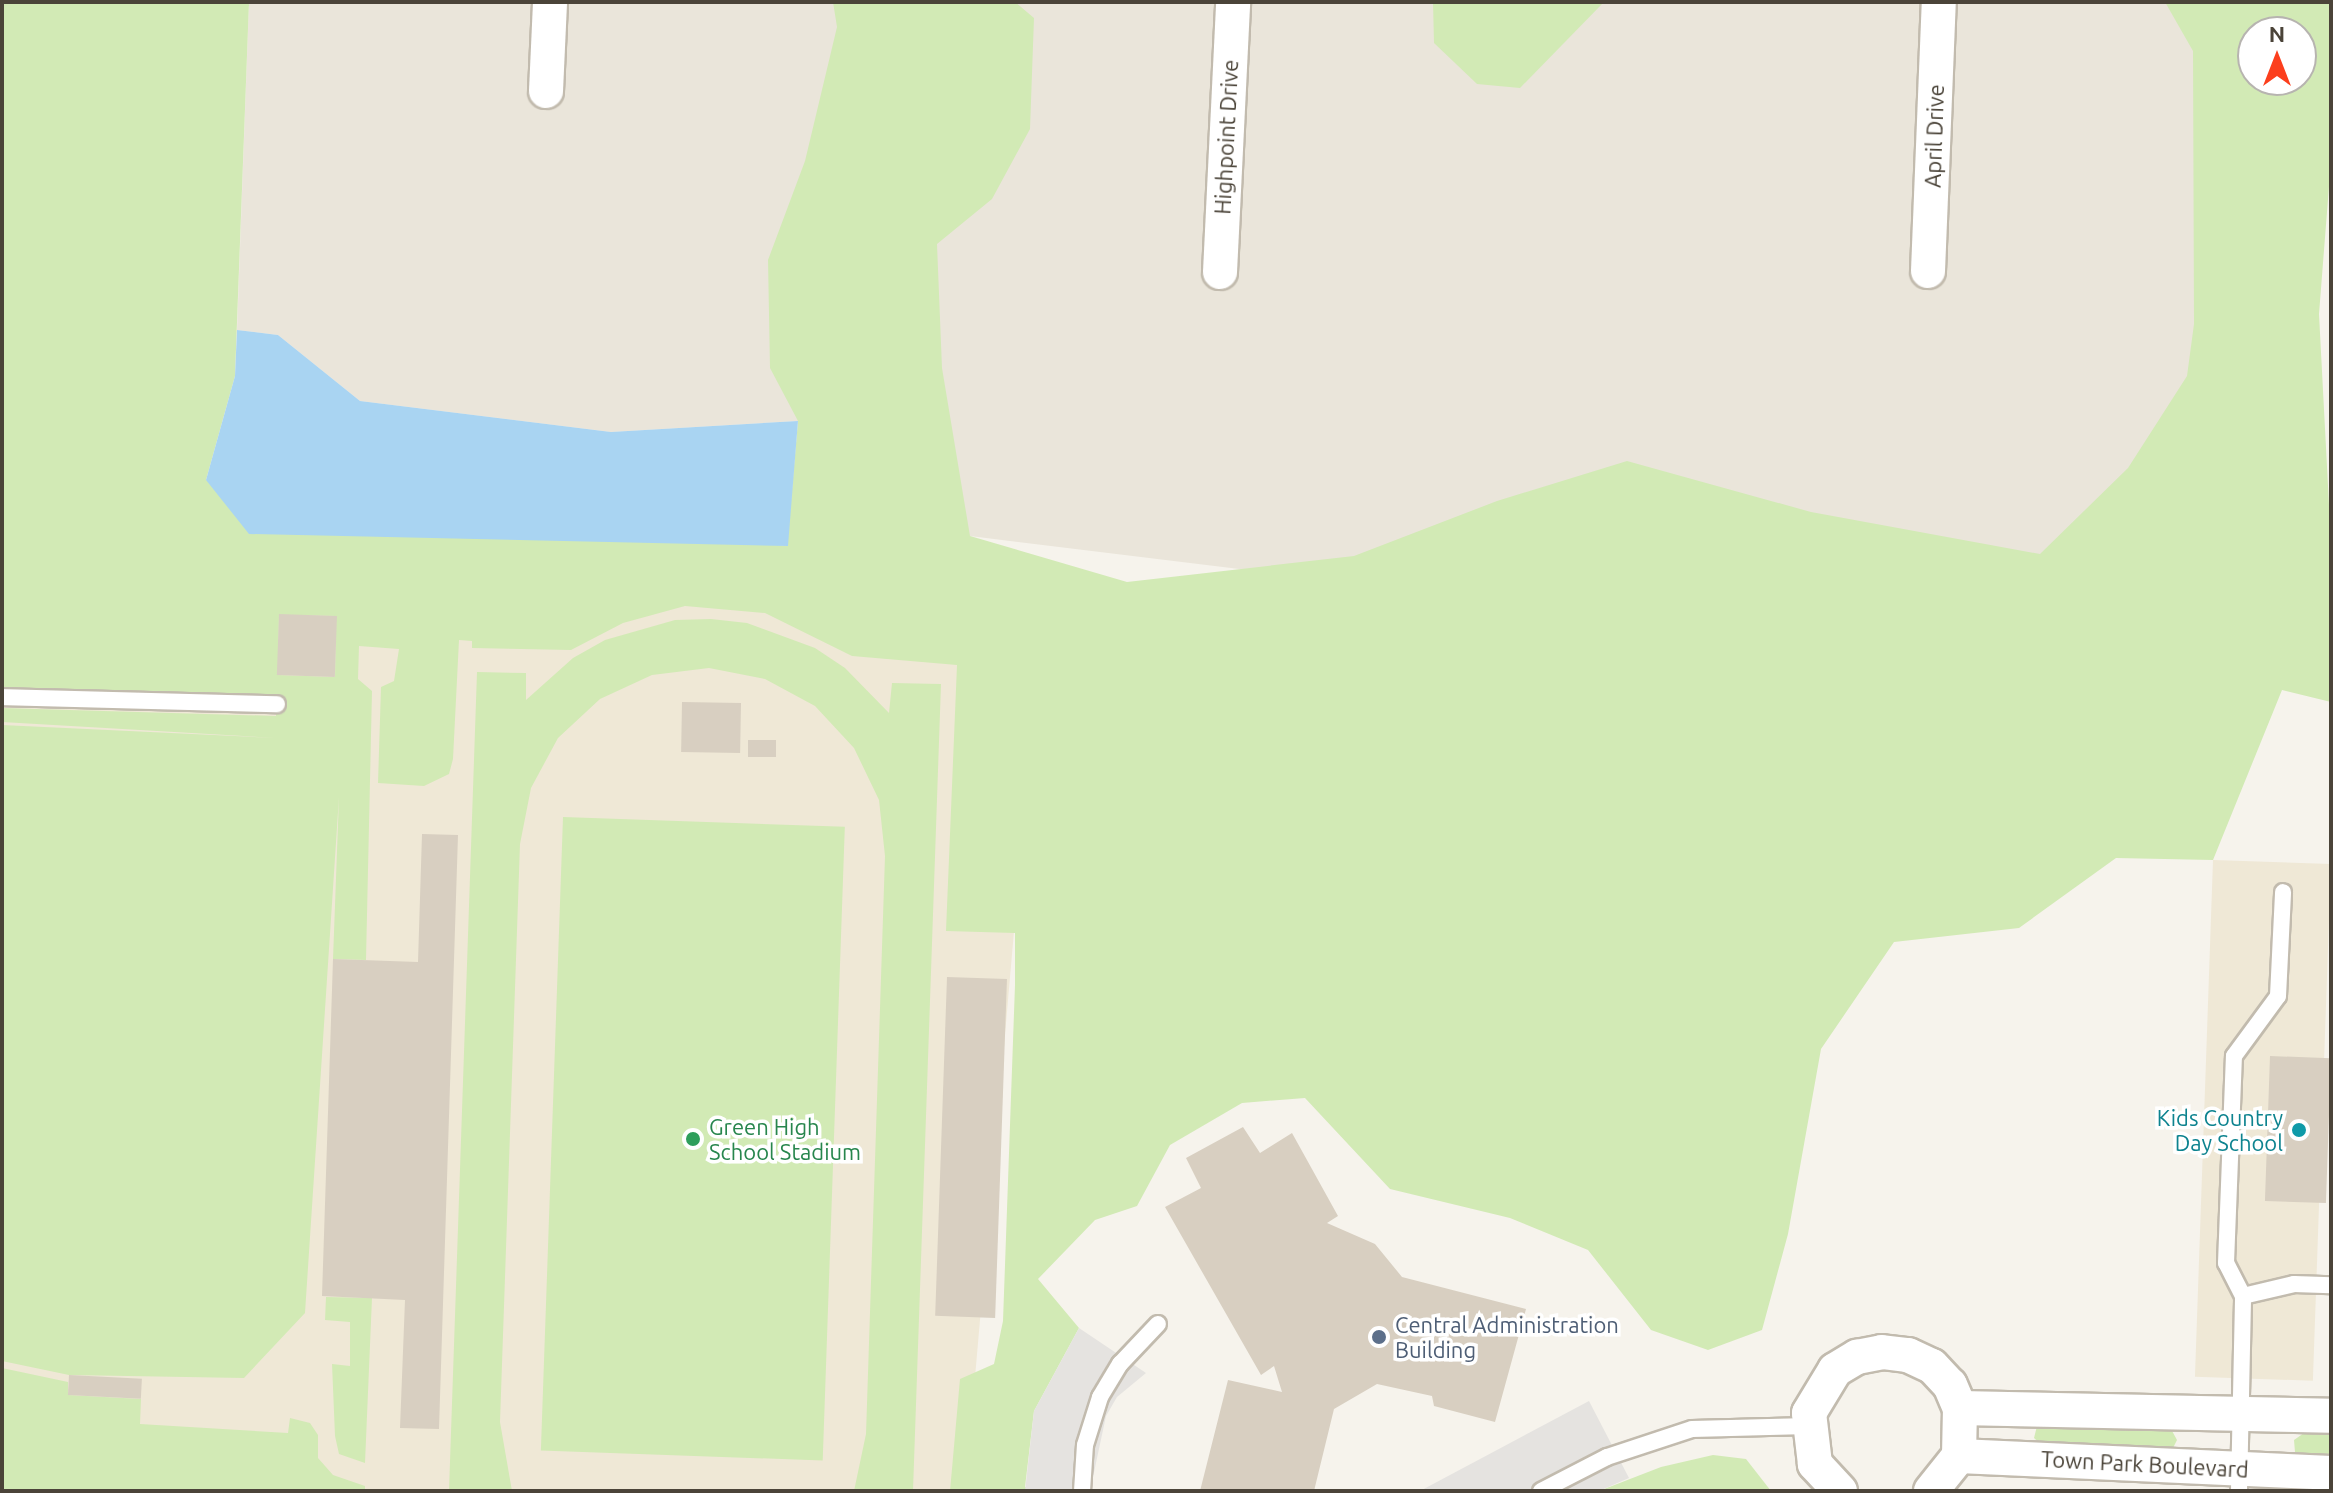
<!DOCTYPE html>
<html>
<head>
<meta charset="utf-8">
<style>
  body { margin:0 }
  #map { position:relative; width:2333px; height:1493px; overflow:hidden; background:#f6f3ec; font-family:Ubuntu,sans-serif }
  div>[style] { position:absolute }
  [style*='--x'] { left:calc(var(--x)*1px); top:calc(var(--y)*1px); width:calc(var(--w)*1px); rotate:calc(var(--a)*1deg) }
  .residential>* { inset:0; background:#eae5da }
  .education>* { inset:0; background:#efe8d6; transform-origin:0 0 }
  .green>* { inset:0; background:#d2eab5; transform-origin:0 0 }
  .parking>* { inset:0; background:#e5e3e0 }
  .water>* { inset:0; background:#a9d4f2 }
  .building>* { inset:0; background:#d8cfc1; transform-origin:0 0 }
  .roads { filter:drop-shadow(2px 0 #c2bbae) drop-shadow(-2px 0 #c2bbae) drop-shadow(0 2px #c2bbae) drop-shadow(0 -2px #c2bbae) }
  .lane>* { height:16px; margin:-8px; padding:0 8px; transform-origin:8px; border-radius:8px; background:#fff }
  .street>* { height:34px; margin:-17px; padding:0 17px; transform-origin:17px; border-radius:17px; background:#fff }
  .dots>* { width:22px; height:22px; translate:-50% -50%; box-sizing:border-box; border:4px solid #fff; border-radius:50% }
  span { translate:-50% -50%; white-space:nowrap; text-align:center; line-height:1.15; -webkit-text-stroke:7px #fff; paint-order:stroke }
  .street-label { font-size:22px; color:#4b4439 }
  .culture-label { font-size:22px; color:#0d838f }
  .right { translate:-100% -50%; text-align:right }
  .leisure-label { font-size:22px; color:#27864d }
  .left { translate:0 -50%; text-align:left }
  .service-label { font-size:22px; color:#4e5e75 }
  .frame { position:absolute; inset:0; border:4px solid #4b4439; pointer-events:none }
  .north { position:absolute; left:2237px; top:16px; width:80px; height:80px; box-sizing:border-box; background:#fff; border:2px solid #b7b4b0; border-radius:50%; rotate:0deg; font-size:22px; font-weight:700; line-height:32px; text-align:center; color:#4b4439 }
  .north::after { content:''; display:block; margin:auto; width:28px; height:36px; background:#fc3f1d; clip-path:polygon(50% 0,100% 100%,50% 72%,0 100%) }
</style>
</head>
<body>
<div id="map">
  <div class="residential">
    <i style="clip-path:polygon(249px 2px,2289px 2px,2253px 32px,2250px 596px,1362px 584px,970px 536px,798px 421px,611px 432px,360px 401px,278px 335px,237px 330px)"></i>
  </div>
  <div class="education">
    <i style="left:2px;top:543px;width:1042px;height:948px;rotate:5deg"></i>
    <i style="left:2213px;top:860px;width:118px;height:517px;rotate:2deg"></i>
  </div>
  <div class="green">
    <i style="clip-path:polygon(evenodd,2px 2px,249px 2px,235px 376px,206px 480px,787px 546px,798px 421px,770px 368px,768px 260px,805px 161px,837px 27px,833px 2px,1015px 2px,1034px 18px,1030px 129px,992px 199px,937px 244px,942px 368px,970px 536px,1127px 582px,1354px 556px,1497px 501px,1627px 461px,1811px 512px,2040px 554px,2128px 468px,2187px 376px,2194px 324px,2193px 51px,2165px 2px,2331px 2px,2331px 161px,2319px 314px,2331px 543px,2331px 702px,2282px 690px,2213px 860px,2116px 858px,2019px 928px,1894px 942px,1821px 1049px,1788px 1234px,1762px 1330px,1708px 1350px,1651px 1330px,1588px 1250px,1510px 1218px,1390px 1189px,1305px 1098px,1242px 1103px,1170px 1145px,1137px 1206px,1095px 1220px,1038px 1279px,1079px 1328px,1034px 1411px,1025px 1487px,1046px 1491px,950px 1491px,960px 1379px,994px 1364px,1003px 1321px,1015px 985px,1015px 933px,946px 931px,957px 665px,852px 656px,765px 613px,685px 606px,623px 623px,571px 650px,472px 648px,472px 641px,459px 640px,453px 759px,449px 774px,424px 786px,378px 783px,381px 687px,394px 681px,399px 649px,359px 646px,358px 679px,372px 691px,366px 960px,333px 959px,339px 797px,305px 1313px,244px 1378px,69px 1375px,2px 1361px,2px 725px,276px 738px,2px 722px,2px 708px,276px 716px,277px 695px,2px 688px,2px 2px,2253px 32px,2301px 32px,2301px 80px,2253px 80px,2253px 32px,2px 2px,279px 615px,336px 616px,335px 677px,278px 675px,279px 615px)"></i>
    <i style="clip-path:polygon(1433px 2px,1604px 2px,1520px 88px,1477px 84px,1434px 43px)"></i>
    <i style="clip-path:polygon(711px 619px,747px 623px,815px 648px,845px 668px,889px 713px,892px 683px,941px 684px,913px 1491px,854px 1491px,866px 1434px,885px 856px,879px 800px,854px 748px,815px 706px,765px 679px,709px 668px,652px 675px,600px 699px,558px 738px,531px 788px,520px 844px,500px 1422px,512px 1491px,449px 1491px,477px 672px,526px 673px,526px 700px,573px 658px,605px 640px,675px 620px)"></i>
    <i style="left:563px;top:817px;width:282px;height:634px;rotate:2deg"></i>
    <i style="clip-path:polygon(326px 1297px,372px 1298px,365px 1463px,339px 1454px,335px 1436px,332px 1364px,350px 1366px,350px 1322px,325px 1320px)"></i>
    <i style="clip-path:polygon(2px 1368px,68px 1382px,68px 1395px,141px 1399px,140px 1424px,288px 1433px,290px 1418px,310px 1423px,318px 1435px,318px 1458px,333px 1475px,365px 1486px,365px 1491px,2px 1491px)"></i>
    <i style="clip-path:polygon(2037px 1426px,2171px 1429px,2177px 1440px,2172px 1450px,2042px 1445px,2034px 1438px)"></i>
    <i style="clip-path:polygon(2304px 1433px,2331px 1434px,2331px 1457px,2295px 1452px,2294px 1440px)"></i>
    <i style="clip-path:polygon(1713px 1455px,1746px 1459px,1771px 1491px,1599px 1491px,1661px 1467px)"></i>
  </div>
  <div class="parking">
    <i style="clip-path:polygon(1079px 1328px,1146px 1373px,1117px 1397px,1106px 1416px,1090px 1491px,1025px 1491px,1034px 1411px)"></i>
    <i style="clip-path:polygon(1589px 1401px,1629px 1478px,1599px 1491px,1420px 1491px)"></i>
  </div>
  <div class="water">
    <i style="clip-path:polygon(237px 330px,278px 335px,360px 401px,611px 432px,798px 421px,788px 546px,249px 534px,206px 480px,235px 376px)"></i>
  </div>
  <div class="building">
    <i style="left:279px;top:614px;width:58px;height:61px;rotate:2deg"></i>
    <i style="left:682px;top:702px;width:59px;height:50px;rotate:1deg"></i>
    <i style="left:748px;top:740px;width:28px;height:17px"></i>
    <i style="clip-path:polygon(422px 834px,458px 835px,439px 1429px,400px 1428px,405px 1300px,322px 1296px,333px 959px,418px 962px)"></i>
    <i style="left:947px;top:977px;width:60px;height:339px;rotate:2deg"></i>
    <i style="left:2270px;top:1056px;width:61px;height:145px;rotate:2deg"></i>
    <i style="clip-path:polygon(1243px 1127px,1260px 1153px,1292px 1133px,1338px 1216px,1327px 1223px,1375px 1244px,1402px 1277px,1526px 1309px,1495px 1422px,1434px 1406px,1432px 1396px,1377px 1384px,1334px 1409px,1314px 1491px,1200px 1491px,1228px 1380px,1282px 1392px,1274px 1366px,1261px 1375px,1165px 1207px,1201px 1188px,1186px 1158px)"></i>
    <i style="left:69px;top:1375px;width:73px;height:20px;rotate:3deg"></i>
  </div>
  <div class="roads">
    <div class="lane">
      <i style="--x:2;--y:697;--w:275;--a:1.5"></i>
      <i style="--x:2243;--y:1296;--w:52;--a:-13.2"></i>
      <i style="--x:2294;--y:1284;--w:37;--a:2"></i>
      <i style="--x:1082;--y:1491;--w:46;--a:-86.3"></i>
      <i style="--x:1085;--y:1445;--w:50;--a:-72.6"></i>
      <i style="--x:1100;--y:1397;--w:39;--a:-59"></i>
      <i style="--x:1120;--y:1364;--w:55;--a:-46.5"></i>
      <i style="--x:1541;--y:1491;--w:74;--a:-27.3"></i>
      <i style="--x:1607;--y:1457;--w:89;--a:-18.2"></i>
      <i style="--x:1692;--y:1429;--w:116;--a:-1.5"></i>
      <i style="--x:2239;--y:1491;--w:195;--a:-88.8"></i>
      <i style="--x:2243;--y:1296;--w:37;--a:-117"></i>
      <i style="--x:2226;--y:1263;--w:207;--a:-87.8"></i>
      <i style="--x:2234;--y:1056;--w:74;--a:-53.7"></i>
      <i style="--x:2278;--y:996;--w:104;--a:-87.2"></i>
    </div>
    <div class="street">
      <i style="--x:546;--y:91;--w:89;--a:-87.4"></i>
      <i style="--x:1928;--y:271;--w:269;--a:-87.7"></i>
      <i style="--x:1220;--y:272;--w:270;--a:-87.2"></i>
      <i style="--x:1960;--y:1408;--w:371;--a:1.2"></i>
      <i style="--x:1959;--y:1456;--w:372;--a:2.6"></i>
      <i style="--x:1840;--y:1491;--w:37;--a:-133"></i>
      <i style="--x:1815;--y:1464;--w:51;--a:-96.7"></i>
      <i style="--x:1809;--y:1413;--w:50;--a:-58.8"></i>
      <i style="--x:1835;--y:1370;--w:26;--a:-31"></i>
      <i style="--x:1857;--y:1357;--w:25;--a:-11"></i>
      <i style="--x:1882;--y:1352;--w:26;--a:7"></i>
      <i style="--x:1908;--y:1355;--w:26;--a:25"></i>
      <i style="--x:1932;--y:1366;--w:26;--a:47"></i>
      <i style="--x:1950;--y:1385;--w:25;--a:67"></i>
      <i style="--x:1960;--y:1408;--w:48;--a:91.2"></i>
      <i style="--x:1959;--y:1456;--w:45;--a:128.7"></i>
    </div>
  </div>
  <div class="dots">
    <i style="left:2299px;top:1130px;background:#0f9aa8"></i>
    <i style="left:693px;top:1139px;background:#2e9e5b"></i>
    <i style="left:1379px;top:1337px;background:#5c6f8a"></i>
  </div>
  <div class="street-label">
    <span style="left:1934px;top:136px;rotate:-88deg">April Drive</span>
    <span style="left:1226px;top:137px;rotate:-87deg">Highpoint Drive</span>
    <span style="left:2145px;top:1464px;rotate:3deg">Town Park Boulevard</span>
  </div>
  <div class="culture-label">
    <span class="right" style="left:2283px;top:1130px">Kids Country<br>Day School</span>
  </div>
  <div class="leisure-label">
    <span class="left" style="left:709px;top:1139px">Green High<br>School Stadium</span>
  </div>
  <div class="service-label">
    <span class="left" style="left:1395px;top:1337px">Central Administration<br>Building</span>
  </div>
  <div class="frame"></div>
  <div class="north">N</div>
</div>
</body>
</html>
